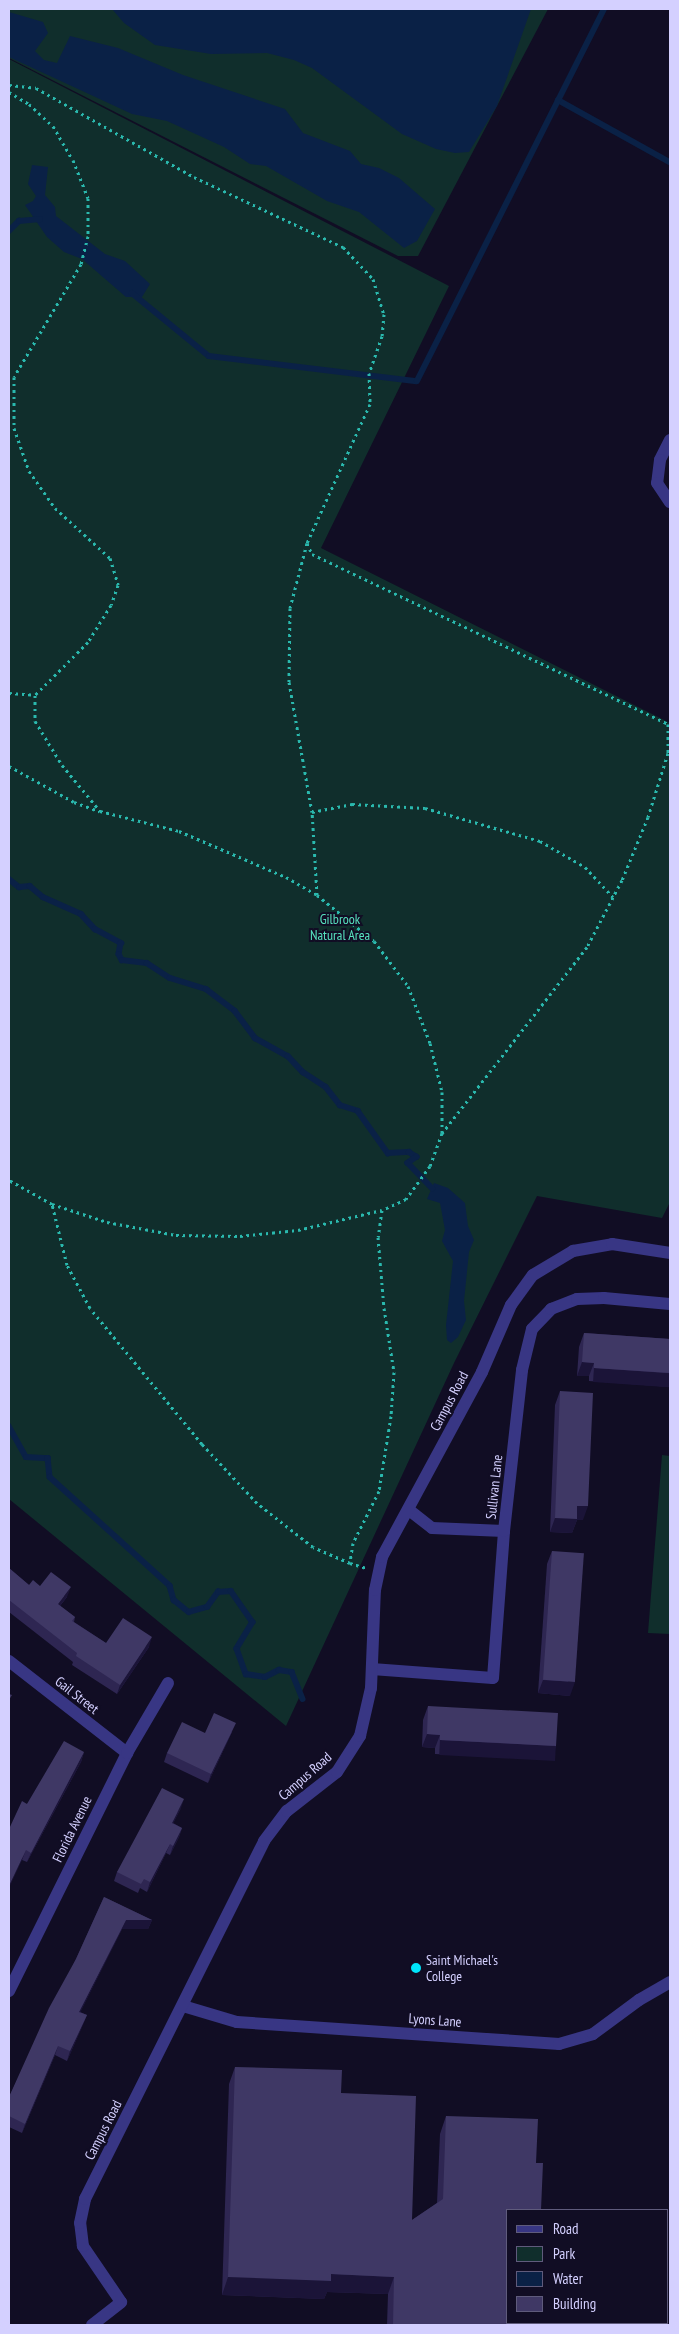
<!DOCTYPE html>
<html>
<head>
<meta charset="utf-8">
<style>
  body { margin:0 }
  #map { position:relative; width:679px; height:2334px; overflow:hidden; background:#110d24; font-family:"PT Sans Narrow",sans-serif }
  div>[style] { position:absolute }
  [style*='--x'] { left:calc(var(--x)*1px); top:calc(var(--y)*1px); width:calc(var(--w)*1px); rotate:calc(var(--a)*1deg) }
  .green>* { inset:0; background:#102e2c }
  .water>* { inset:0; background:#0a2146 }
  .stream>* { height:5.5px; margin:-2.75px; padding:0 2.75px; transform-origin:2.75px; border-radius:2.75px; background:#0a2146 }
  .path>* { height:3px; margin-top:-1.5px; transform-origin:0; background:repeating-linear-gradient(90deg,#2ab9ae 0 2.5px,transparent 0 6.5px) }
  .minor>* { height:12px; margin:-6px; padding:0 6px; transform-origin:6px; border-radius:6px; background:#383684 }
  .wall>* { inset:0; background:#2e2652 }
  .shaded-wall>* { inset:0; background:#1b1438; transform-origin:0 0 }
  .building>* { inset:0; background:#3f3865; transform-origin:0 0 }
  .dots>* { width:14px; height:14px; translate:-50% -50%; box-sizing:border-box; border:2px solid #110d24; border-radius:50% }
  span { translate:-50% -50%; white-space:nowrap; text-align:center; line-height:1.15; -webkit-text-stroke:4px #110d24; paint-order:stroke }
  .park-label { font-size:14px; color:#57e3bf }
  .street-label { font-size:14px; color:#d4d0ff }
  .poi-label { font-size:14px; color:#d4d0ff }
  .left { translate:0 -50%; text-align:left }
  .frame { position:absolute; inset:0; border:10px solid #d4d0ff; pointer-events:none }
  .legend { position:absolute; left:506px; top:2209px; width:162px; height:115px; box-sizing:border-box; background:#110d24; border:1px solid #5f5b7c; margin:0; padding:6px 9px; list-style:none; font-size:15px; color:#d4d0ff }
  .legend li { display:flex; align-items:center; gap:10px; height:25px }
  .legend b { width:25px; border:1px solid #5f5b7c }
</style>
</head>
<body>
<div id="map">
  <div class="green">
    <i style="clip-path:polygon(9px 9px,548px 9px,418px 256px,398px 256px,9px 58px)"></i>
    <i style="clip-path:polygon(9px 59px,449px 286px,321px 548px,670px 723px,670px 1202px,662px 1218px,537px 1196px,454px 1363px,286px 1726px,9px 1499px)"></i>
    <i style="clip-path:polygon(662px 1455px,670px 1456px,670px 1634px,648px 1633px)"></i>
  </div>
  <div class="water">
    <i style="clip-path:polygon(112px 9px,531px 9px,497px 106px,469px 152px,455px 153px,436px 149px,402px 134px,312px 68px,294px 60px,267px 53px,211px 54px,155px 45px,124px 23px)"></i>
    <i style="clip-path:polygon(9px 12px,43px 22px,48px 33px,35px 51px,44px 60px,57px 63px,70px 36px,118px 48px,183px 75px,285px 109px,303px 133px,350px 151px,361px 164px,379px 168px,399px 178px,435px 209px,417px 241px,404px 248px,359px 212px,327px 201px,266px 166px,250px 164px,224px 147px,167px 121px,132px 114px,9px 57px)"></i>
    <i style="clip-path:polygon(32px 165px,48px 167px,45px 195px,55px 207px,56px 216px,105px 254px,125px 261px,150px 284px,142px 297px,126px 297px,82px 259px,64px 252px,47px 237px,25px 205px,33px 201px,36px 196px,28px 184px)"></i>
    <i style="clip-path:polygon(434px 1183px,448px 1188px,465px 1203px,468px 1226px,474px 1240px,469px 1252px,464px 1301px,466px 1320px,458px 1337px,451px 1343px,447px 1340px,446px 1325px,453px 1261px,442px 1241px,445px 1230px,440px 1203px,427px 1199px)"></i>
  </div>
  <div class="stream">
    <i style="--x:558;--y:100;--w:128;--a:29"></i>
    <i style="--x:9;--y:231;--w:14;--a:-45"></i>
    <i style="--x:19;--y:221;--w:21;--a:-5"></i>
    <i style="--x:132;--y:293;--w:99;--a:39.3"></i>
    <i style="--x:209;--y:356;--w:209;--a:6.9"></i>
    <i style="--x:417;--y:381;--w:416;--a:-63.3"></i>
    <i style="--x:9;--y:879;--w:13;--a:39"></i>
    <i style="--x:19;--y:887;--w:11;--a:-5"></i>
    <i style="--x:30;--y:886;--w:17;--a:40"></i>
    <i style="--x:43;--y:897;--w:42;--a:24.1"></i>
    <i style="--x:81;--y:914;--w:21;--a:47"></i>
    <i style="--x:95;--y:929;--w:30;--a:28"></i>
    <i style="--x:121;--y:943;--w:11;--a:100"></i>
    <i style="--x:119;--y:954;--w:7;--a:63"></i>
    <i style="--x:122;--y:960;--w:25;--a:7"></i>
    <i style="--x:147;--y:963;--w:27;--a:33"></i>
    <i style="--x:170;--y:978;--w:38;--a:17"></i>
    <i style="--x:206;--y:989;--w:36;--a:37"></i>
    <i style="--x:235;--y:1011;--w:34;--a:53"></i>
    <i style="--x:255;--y:1038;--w:38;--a:29"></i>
    <i style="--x:288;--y:1056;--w:22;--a:47"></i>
    <i style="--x:303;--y:1072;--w:27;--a:33"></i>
    <i style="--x:326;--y:1087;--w:23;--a:52"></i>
    <i style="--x:340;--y:1105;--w:19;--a:18"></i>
    <i style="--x:358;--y:1111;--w:52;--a:54.5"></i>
    <i style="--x:388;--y:1153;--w:21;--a:-3"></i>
    <i style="--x:409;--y:1152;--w:9;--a:32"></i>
    <i style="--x:417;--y:1157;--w:11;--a:146"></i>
    <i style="--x:408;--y:1163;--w:35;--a:46"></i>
    <i style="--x:9;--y:1426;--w:35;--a:61"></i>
    <i style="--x:26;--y:1457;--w:22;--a:3"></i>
    <i style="--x:48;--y:1458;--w:19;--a:84"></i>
    <i style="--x:50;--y:1477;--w:162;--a:42.2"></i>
    <i style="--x:170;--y:1586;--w:15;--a:74"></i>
    <i style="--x:174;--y:1600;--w:19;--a:39"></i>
    <i style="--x:189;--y:1612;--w:19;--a:-16"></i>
    <i style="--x:207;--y:1607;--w:19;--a:-54"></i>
    <i style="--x:218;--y:1592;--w:13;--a:-4"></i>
    <i style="--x:231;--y:1591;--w:38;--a:55"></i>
    <i style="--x:253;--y:1622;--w:31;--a:121"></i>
    <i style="--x:237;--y:1649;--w:27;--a:70"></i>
    <i style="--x:246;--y:1674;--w:19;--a:9"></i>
    <i style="--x:265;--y:1677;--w:16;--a:-27"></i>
    <i style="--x:279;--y:1670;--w:13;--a:9"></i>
    <i style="--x:292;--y:1672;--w:29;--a:68"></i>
  </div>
  <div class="path">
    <i style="--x:9;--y:85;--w:27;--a:6"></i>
    <i style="--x:36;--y:88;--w:181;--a:29.4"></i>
    <i style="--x:194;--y:177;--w:165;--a:25.2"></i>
    <i style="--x:343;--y:247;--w:44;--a:46.8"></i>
    <i style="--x:373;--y:279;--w:37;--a:73"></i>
    <i style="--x:384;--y:314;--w:22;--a:95"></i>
    <i style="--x:382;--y:336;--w:39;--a:109"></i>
    <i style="--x:369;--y:373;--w:31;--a:88"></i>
    <i style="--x:370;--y:404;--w:153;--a:114.4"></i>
    <i style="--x:307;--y:543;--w:12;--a:66"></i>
    <i style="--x:312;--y:554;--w:395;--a:25.5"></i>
    <i style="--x:668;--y:724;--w:29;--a:90"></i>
    <i style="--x:668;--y:753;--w:67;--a:107.4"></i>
    <i style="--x:648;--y:817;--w:68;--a:112.4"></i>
    <i style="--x:622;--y:880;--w:76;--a:117.6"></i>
    <i style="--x:587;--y:947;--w:236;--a:127.9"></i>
    <i style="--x:9;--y:92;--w:23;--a:31"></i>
    <i style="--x:29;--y:104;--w:33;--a:43"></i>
    <i style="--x:53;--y:126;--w:39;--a:60"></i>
    <i style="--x:73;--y:160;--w:41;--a:68.5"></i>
    <i style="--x:88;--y:198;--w:38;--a:90"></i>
    <i style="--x:88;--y:236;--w:29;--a:104"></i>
    <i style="--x:81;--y:264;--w:131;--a:120.7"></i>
    <i style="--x:14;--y:377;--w:51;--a:90"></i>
    <i style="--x:14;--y:428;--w:46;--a:70.8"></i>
    <i style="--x:29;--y:471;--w:45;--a:54.9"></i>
    <i style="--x:55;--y:508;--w:74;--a:42.3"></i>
    <i style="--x:110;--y:558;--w:28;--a:73"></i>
    <i style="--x:118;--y:585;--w:21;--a:109"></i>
    <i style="--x:111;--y:605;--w:44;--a:121.9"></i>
    <i style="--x:88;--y:642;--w:75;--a:135"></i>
    <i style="--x:35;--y:695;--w:26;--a:90"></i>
    <i style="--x:35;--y:721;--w:52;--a:58.5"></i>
    <i style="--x:62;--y:765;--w:60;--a:50.4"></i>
    <i style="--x:100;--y:811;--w:81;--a:14.2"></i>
    <i style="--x:179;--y:831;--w:116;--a:23.3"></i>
    <i style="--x:286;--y:877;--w:36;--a:30"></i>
    <i style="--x:317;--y:895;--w:73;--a:38.9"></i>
    <i style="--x:374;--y:941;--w:56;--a:52.9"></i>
    <i style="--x:408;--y:986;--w:61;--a:68.9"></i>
    <i style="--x:430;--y:1043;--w:50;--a:76.2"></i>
    <i style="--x:442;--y:1092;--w:41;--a:90"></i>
    <i style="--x:442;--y:1133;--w:35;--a:110"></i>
    <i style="--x:430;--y:1166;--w:41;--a:126"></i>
    <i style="--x:406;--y:1199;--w:26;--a:155"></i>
    <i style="--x:382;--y:1210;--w:27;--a:98"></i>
    <i style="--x:378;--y:1237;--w:71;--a:85.2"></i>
    <i style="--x:384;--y:1308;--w:65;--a:81.1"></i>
    <i style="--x:394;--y:1372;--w:44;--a:93.9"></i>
    <i style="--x:391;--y:1416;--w:76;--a:99.1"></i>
    <i style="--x:379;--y:1491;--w:58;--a:116.6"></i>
    <i style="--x:353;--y:1543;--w:20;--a:99"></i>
    <i style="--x:350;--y:1563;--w:40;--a:-156.6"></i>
    <i style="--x:313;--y:1547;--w:71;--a:-141.8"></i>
    <i style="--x:257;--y:1503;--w:81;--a:-133"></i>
    <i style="--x:202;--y:1444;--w:176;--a:-129.5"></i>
    <i style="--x:90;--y:1308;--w:49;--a:-118.1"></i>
    <i style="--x:67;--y:1265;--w:63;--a:-103.8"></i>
    <i style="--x:52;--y:1204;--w:49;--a:-150.8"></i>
    <i style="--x:307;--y:543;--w:67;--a:104.7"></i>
    <i style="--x:290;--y:608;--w:74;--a:90.8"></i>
    <i style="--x:289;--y:682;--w:132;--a:80"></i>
    <i style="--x:9;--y:693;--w:26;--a:4"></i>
    <i style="--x:9;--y:766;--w:74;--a:29"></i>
    <i style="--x:74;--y:802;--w:27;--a:20"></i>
    <i style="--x:317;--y:895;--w:83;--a:-93.4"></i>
    <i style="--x:312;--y:812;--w:41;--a:-11.3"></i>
    <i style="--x:352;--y:804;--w:73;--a:3.1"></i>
    <i style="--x:425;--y:808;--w:120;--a:16"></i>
    <i style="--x:540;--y:841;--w:52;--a:30"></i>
    <i style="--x:585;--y:867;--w:41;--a:47"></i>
    <i style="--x:52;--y:1204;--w:58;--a:18.1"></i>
    <i style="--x:107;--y:1222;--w:70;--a:10.7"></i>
    <i style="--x:176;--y:1235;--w:64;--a:0.9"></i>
    <i style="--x:240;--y:1236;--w:58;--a:-5.9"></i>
    <i style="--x:298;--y:1230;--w:86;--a:-13.4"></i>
    <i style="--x:350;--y:1563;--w:17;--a:17"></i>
  </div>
  <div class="minor">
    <i style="--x:670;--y:440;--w:22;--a:117"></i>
    <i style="--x:660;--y:460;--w:23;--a:97"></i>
    <i style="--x:657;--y:483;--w:23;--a:56"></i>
    <i style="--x:409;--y:1510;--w:29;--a:38"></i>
    <i style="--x:432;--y:1528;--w:72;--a:2.4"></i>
    <i style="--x:9;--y:1661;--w:150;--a:37.9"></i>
    <i style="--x:372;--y:1669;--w:121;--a:4.3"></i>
    <i style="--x:493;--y:1678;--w:147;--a:-85.7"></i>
    <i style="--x:504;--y:1531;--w:162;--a:-83.6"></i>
    <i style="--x:522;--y:1370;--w:42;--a:-76.3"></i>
    <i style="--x:532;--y:1329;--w:28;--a:-46"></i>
    <i style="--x:551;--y:1309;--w:28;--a:-21"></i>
    <i style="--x:577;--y:1299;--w:27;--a:-2"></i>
    <i style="--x:604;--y:1298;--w:66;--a:5.2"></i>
    <i style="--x:9;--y:1991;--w:266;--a:-63.6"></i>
    <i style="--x:127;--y:1753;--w:81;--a:-59.6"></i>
    <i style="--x:183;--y:2006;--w:56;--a:16.5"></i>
    <i style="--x:237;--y:2022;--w:323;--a:3.9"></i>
    <i style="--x:559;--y:2044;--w:35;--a:-16"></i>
    <i style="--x:593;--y:2034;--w:57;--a:-36.5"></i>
    <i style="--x:639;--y:2000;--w:36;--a:-30"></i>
    <i style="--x:92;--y:2325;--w:37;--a:-38"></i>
    <i style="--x:121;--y:2302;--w:68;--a:-124.2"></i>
    <i style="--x:83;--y:2246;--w:23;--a:-97"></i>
    <i style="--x:80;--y:2223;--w:25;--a:-78"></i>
    <i style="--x:85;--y:2199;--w:400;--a:-63.4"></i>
    <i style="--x:264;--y:1841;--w:38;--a:-53"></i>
    <i style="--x:287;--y:1811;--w:63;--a:-38"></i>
    <i style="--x:337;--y:1772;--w:43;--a:-57.4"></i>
    <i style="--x:360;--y:1736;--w:49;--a:-77.1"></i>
    <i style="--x:371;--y:1688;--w:98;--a:-87.7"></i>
    <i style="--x:375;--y:1590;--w:34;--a:-78"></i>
    <i style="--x:382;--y:1557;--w:210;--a:-61.6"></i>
    <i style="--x:482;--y:1372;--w:73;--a:-66.6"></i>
    <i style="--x:511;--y:1305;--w:37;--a:-54"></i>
    <i style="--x:533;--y:1275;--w:47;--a:-31"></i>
    <i style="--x:573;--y:1251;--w:40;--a:-10"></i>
    <i style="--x:612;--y:1244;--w:59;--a:8.8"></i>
  </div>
  <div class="wall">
    <i style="clip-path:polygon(584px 1333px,670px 1339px,670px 1387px,589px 1381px,589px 1376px,577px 1376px,579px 1347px)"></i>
    <i style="clip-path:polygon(560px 1391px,583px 1520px,577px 1520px,572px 1533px,550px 1532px,555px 1405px)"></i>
    <i style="clip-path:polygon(552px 1551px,570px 1696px,538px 1693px,547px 1564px)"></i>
    <i style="clip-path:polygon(9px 1568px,29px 1585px,40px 1586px,67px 1597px,60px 1606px,75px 1617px,74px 1622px,106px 1643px,149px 1647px,117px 1694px,72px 1665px,73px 1662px,9px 1612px)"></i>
    <i style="clip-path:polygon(428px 1706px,556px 1746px,551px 1760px,435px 1754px,435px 1748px,422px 1747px,423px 1720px)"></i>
    <i style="clip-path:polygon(232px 1732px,208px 1783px,164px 1762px,167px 1753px,205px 1733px)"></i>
    <i style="clip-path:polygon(84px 1752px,81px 1762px,27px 1862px,22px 1860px,27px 1804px)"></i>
    <i style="clip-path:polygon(181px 1808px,173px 1823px,182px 1828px,179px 1837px,170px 1855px,166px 1853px,147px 1892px,140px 1888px,138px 1893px,114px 1881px,117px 1872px)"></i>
    <i style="clip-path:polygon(104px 1897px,152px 1920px,148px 1929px,122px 1929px,80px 2012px,87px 2015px,67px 2061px,55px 2055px,22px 2133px,9px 2127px,9px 2097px,76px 1959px)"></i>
    <i style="clip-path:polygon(235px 2067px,341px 2093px,412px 2220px,437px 2203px,440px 2134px,446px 2116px,508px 2210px,571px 2325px,387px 2325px,388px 2294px,327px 2292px,324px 2299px,222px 2295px,229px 2084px)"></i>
  </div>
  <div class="shaded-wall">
    <i style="clip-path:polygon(582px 1362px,594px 1363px,589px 1376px,577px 1376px)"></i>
    <i style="left:594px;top:1368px;width:76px;height:14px;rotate:4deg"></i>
    <i style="clip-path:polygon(577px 1506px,588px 1506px,583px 1520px,577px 1520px,572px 1533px,550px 1532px,555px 1518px)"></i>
    <i style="clip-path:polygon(71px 1587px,67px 1597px,54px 1613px,58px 1604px)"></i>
    <i style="clip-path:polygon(152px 1637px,149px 1647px,117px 1694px,120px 1685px)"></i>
    <i style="clip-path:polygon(543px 1680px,575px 1682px,570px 1696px,538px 1693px)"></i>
    <i style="clip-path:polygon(236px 1723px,232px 1732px,208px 1783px,211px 1774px)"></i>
    <i style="clip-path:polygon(427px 1734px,440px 1735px,435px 1748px,422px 1747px)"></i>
    <i style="left:440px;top:1740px;width:116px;height:15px;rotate:3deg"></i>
    <i style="clip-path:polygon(84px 1752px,81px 1762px,27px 1862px,31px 1853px)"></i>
    <i style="clip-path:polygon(184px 1799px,181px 1808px,169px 1832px,172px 1823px)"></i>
    <i style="clip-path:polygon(182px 1828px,179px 1837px,170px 1855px,173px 1846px)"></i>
    <i style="clip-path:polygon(170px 1844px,166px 1853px,147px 1892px,150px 1882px)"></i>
    <i style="clip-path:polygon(26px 1850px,22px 1860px,9px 1888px,9px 1886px)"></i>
    <i style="clip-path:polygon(126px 1920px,152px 1920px,148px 1929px,122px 1929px,76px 2021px,79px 2012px)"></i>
    <i style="clip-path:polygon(87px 2015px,83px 2025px,67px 2061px,70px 2051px)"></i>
    <i style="clip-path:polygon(58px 2046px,55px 2055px,22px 2133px,25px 2124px)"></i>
    <i style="clip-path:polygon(331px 2274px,394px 2277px,388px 2294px,327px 2292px,324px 2299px,222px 2295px,228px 2277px)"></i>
  </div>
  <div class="building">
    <i style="clip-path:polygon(584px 1333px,670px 1339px,670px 1373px,594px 1368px,594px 1363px,582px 1362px)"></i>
    <i style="clip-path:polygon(560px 1391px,593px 1393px,588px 1506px,577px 1506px,577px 1519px,555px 1518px)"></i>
    <i style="left:552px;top:1551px;width:32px;height:129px;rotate:4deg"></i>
    <i style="clip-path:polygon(9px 1568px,29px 1585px,33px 1580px,40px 1586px,51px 1572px,71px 1587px,58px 1604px,75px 1617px,72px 1621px,106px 1643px,123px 1618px,152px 1637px,120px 1685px,76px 1656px,77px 1653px,9px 1600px)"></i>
    <i style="clip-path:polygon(9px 1694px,12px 1695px,9px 1700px)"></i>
    <i style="clip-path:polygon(428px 1706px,558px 1713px,556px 1746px,440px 1740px,440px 1735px,427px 1734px)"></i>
    <i style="clip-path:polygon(214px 1713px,236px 1723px,211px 1774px,167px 1753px,182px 1722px,205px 1733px)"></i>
    <i style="clip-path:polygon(64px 1741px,84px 1752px,31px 1853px,26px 1850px,9px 1886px,9px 1829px,22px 1801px,27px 1804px)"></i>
    <i style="clip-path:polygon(162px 1788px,184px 1799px,172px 1823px,182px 1828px,173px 1846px,170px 1844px,150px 1882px,144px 1879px,141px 1884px,117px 1872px)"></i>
    <i style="clip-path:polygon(104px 1897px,152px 1920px,126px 1920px,79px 2012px,87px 2015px,70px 2051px,58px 2046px,25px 2124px,9px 2116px,9px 2097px,49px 2008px,76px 1959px)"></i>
    <i style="clip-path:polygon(235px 2067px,342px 2070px,341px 2093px,416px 2096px,412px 2220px,443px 2199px,446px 2116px,538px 2119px,536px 2163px,543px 2163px,541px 2210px,508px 2210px,508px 2323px,571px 2323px,571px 2325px,393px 2325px,394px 2277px,331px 2274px,331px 2281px,228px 2277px)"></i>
  </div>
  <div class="dots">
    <i style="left:416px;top:1968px;background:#00e5fb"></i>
  </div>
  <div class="park-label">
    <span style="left:340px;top:927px">Gilbrook<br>Natural Area</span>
  </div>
  <div class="street-label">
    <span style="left:449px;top:1401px;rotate:-62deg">Campus Road</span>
    <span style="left:494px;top:1487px;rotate:-84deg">Sullivan Lane</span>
    <span style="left:77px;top:1695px;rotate:38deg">Gail Street</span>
    <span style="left:305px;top:1776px;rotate:-41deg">Campus Road</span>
    <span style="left:72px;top:1829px;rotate:-64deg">Florida Avenue</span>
    <span style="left:435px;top:2020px;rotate:4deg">Lyons Lane</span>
    <span style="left:103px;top:2130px;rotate:-63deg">Campus Road</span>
  </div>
  <div class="poi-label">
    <span class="left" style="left:426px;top:1968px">Saint Michael's<br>College</span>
  </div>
  <div class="frame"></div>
  <ul class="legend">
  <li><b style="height:6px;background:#383684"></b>Road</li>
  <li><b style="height:14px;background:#102e2c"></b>Park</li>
  <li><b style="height:14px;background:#0a2146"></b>Water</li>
  <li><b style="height:14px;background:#3f3865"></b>Building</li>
  </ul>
</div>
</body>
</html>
